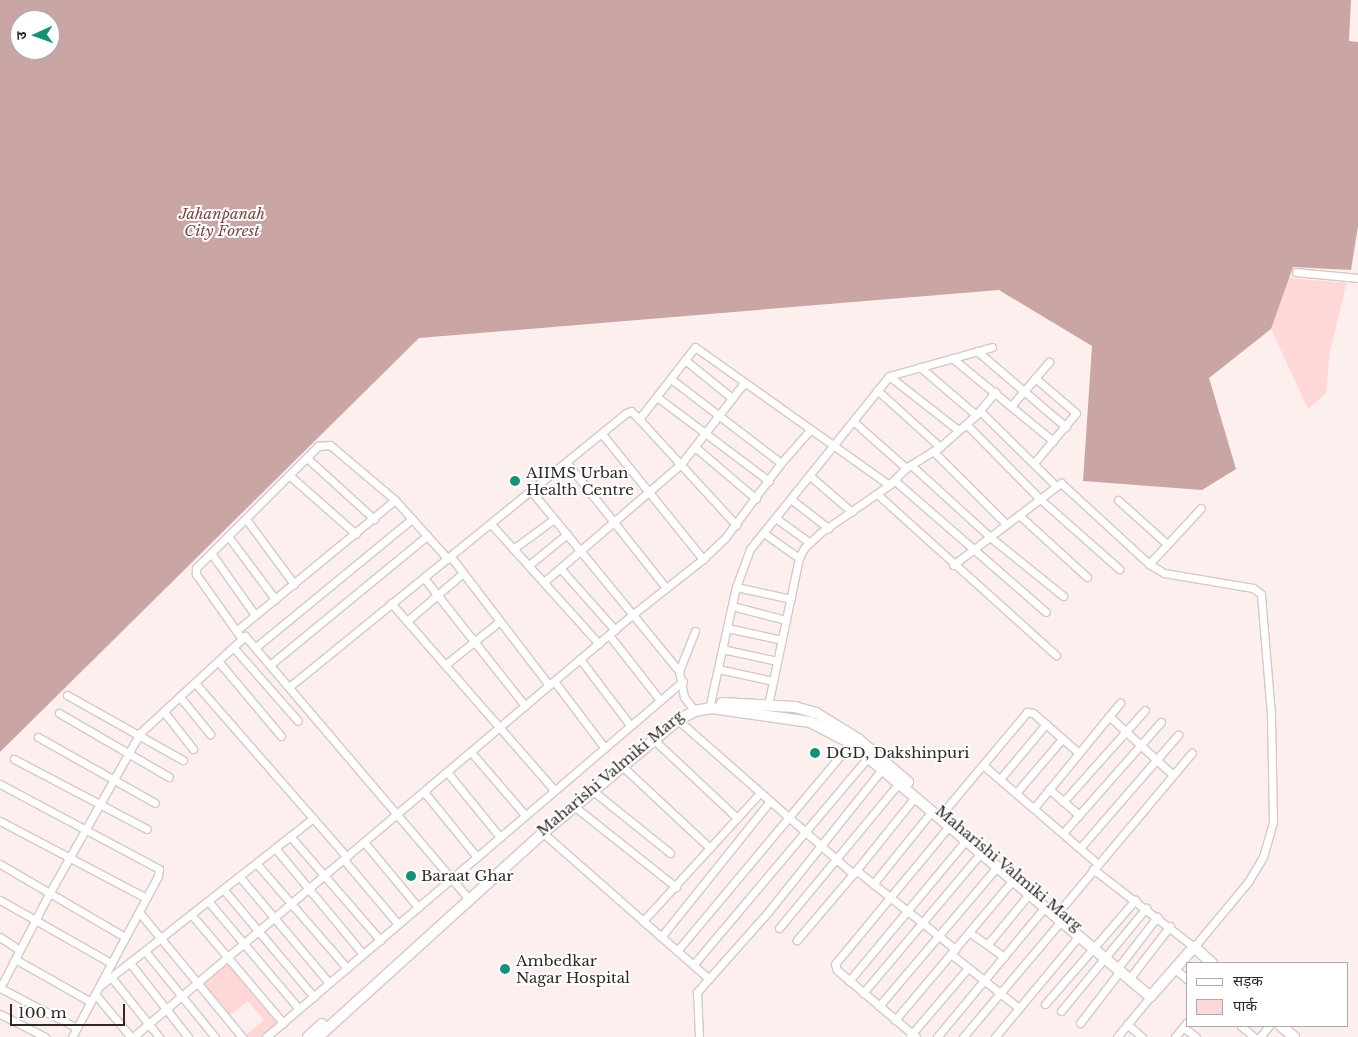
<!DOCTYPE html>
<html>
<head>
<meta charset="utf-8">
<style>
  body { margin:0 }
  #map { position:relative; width:1358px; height:1037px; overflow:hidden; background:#fdefee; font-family:"Libre Baskerville","Noto Sans Devanagari",serif }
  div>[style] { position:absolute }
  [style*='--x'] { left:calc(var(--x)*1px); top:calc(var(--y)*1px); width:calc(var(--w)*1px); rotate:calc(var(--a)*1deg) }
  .green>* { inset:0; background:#fdd8d6 }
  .forest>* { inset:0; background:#c9a5a3 }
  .roads { filter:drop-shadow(1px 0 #d6c8c7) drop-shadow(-1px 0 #d6c8c7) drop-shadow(0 1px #d6c8c7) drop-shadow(0 -1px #d6c8c7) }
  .street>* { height:7px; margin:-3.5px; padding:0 3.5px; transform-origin:3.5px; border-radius:3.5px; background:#fff }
  .secondary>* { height:10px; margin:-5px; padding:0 5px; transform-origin:5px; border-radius:5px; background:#fff }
  .dots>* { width:14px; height:14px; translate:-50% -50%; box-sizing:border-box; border:2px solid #fff; border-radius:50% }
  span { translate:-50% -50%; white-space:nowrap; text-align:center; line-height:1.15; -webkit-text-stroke:4px #fff; paint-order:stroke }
  .park-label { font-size:15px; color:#7b4644; font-style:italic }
  .poi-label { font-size:15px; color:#2e2928 }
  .left { translate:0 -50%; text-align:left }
  .street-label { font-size:15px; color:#2e2928 }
  .legend { position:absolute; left:1186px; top:962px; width:162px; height:65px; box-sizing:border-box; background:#fff; border:1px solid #aba9a9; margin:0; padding:6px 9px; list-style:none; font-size:15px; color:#2e2928 }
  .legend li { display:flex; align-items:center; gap:10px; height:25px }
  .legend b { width:25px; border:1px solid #aba9a9 }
  .north { position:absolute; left:10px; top:10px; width:50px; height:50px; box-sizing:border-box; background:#fff; border:1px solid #aba9a9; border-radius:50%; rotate:268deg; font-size:14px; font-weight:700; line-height:20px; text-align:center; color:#2e2928 }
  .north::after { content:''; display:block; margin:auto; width:18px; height:22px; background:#169176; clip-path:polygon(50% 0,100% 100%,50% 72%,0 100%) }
  .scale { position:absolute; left:10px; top:1004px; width:115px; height:22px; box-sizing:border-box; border:2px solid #2e2928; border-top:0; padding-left:6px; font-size:15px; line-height:18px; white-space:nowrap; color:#2e2928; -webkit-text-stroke:4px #fff; paint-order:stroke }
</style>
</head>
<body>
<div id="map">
  <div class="green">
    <i style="clip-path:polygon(1289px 278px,1347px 283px,1330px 351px,1326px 393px,1308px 409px,1271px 329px)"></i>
    <i style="clip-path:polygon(227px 960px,280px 1023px,264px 1037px,244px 1037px,264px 1020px,248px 1001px,227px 1018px,199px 985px)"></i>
  </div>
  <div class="forest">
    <i style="clip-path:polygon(evenodd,0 0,1351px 0,1349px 41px,1358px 42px,1358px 226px,1351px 270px,1293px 267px,1271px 329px,1209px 378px,1236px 469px,1202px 490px,1083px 481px,1092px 346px,999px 290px,419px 338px,0 752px,0 0,20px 20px,50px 20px,50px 50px,20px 50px,20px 20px)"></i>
  </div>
  <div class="roads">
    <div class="street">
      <i style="--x:1296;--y:272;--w:62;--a:5.5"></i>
      <i style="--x:977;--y:351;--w:117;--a:40.5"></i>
      <i style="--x:952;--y:358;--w:131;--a:39.4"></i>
      <i style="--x:685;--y:360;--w:60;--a:39"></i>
      <i style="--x:920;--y:367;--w:74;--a:40.6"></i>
      <i style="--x:889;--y:376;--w:88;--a:38"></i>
      <i style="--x:671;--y:379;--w:138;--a:37.4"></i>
      <i style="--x:877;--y:390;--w:85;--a:42.1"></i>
      <i style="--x:657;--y:397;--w:140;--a:36.9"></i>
      <i style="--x:1012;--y:405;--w:57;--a:-49.3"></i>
      <i style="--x:980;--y:411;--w:107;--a:44.6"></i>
      <i style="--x:639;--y:419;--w:144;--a:47.5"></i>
      <i style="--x:853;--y:421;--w:71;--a:41.6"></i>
      <i style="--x:966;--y:424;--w:105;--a:45.4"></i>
      <i style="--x:1040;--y:499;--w:106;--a:41.5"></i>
      <i style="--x:602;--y:434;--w:161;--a:51.1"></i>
      <i style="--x:695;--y:447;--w:80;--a:40.4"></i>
      <i style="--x:933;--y:451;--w:103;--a:45"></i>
      <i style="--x:307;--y:458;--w:91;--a:42.3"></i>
      <i style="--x:567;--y:463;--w:159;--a:51.6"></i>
      <i style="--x:1034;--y:463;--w:65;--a:-50"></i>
      <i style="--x:1076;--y:413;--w:54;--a:-139.5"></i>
      <i style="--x:911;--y:465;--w:107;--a:42.3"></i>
      <i style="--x:990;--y:537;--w:94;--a:38.9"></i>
      <i style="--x:289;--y:475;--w:89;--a:41.4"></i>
      <i style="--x:810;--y:476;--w:55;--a:40.6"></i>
      <i style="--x:894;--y:480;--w:201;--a:41"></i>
      <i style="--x:532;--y:492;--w:232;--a:50.6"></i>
      <i style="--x:679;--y:671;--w:26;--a:79"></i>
      <i style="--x:684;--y:697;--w:18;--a:52"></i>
      <i style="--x:877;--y:494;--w:241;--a:42"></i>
      <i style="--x:792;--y:500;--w:46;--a:37.9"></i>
      <i style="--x:1118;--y:500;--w:66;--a:41.9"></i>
      <i style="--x:1019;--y:515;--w:92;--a:42.4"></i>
      <i style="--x:246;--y:519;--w:81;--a:53.6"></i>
      <i style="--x:777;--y:519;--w:39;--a:36"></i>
      <i style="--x:491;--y:524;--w:161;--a:48"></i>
      <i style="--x:765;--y:534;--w:42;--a:35.2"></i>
      <i style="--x:228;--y:536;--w:79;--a:53.3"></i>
      <i style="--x:513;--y:549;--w:51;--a:-36.2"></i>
      <i style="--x:211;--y:553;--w:76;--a:54.6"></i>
      <i style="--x:451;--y:557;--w:161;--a:52.6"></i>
      <i style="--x:529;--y:565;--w:49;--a:-39.2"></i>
      <i style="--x:953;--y:565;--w:136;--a:-37.2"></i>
      <i style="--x:1061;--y:483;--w:120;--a:42.6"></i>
      <i style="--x:1149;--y:564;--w:76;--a:-47.1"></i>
      <i style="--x:560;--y:568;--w:83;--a:48.4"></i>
      <i style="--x:424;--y:578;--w:163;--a:51.7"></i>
      <i style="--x:545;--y:581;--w:179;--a:-40.7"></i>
      <i style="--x:681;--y:464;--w:103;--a:-52.1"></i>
      <i style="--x:736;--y:587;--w:56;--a:12.3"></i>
      <i style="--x:391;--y:603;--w:249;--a:48.9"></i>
      <i style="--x:732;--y:606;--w:56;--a:14.5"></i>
      <i style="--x:407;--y:621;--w:74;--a:-40.6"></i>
      <i style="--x:727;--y:628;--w:56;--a:12.3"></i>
      <i style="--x:236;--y:631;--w:206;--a:-39.5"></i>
      <i style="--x:395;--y:500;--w:79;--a:48.1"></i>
      <i style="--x:609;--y:635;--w:83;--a:51.9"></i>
      <i style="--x:242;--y:639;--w:80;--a:-125.3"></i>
      <i style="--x:196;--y:574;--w:6;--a:-90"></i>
      <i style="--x:196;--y:568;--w:173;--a:-45"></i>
      <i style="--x:318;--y:446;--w:12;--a:-5"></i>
      <i style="--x:330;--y:445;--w:85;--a:40.2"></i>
      <i style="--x:233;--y:647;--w:98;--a:48.7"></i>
      <i style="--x:256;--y:647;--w:202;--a:-39.4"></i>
      <i style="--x:722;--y:649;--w:56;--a:12.3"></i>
      <i style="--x:580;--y:659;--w:83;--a:52.9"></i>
      <i style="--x:218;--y:661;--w:98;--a:50"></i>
      <i style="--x:271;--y:664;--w:202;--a:-39.4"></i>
      <i style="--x:445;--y:665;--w:70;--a:-38.7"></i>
      <i style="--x:718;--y:669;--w:56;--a:12.3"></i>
      <i style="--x:679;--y:671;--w:43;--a:-68.2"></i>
      <i style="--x:554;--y:681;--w:83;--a:52.9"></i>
      <i style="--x:195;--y:683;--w:231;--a:48.9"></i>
      <i style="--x:289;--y:687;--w:434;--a:-39.1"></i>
      <i style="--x:626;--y:413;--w:5;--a:-22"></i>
      <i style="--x:631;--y:411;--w:11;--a:45"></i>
      <i style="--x:639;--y:419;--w:91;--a:-52.1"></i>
      <i style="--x:695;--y:347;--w:238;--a:35.4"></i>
      <i style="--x:67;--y:695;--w:133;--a:29.3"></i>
      <i style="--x:180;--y:697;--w:48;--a:51"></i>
      <i style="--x:710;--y:704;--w:120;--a:-77.5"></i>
      <i style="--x:736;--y:587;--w:40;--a:-69.8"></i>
      <i style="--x:750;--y:549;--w:222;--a:-51.2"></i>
      <i style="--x:889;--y:376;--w:107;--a:-15.7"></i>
      <i style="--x:768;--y:705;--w:150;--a:-78.1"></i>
      <i style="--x:799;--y:558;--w:11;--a:-63"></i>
      <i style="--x:804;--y:548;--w:22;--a:-43"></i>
      <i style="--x:820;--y:533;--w:84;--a:-34.8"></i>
      <i style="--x:889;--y:485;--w:24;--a:-45"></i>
      <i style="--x:906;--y:468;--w:40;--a:-32"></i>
      <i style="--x:940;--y:447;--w:48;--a:-41.6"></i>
      <i style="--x:976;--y:415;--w:30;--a:-50"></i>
      <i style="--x:164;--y:712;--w:47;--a:51.9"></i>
      <i style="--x:59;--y:713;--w:127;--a:30.2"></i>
      <i style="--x:1109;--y:716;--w:87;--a:42.7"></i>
      <i style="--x:678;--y:720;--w:233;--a:41.3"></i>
      <i style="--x:853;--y:874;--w:87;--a:130.3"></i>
      <i style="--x:38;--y:737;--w:134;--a:29.4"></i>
      <i style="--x:654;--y:740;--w:114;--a:43.2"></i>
      <i style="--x:471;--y:752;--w:83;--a:49.4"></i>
      <i style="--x:14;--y:759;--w:150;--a:27.8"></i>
      <i style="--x:983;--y:765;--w:150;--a:40.7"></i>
      <i style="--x:623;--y:767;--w:119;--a:43"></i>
      <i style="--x:447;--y:772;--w:84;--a:50.8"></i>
      <i style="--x:1000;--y:779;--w:72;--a:-50.1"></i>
      <i style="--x:0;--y:784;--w:180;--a:28.1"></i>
      <i style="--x:159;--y:869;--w:7;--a:98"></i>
      <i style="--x:158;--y:876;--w:183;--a:118.1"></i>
      <i style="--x:1049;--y:789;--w:40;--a:41"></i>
      <i style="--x:593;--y:791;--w:99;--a:38.8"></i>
      <i style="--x:424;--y:792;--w:84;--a:50.8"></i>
      <i style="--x:1016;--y:793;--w:71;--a:-49.6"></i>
      <i style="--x:1063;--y:802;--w:123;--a:-48.3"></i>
      <i style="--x:575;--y:807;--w:129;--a:38.4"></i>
      <i style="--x:1034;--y:808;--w:136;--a:-50.7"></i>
      <i style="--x:939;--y:817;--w:137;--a:-50"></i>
      <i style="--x:1027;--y:712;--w:6;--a:9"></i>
      <i style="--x:1033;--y:713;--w:61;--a:41"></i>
      <i style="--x:0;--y:821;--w:165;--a:27.8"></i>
      <i style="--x:543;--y:833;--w:221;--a:41.3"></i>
      <i style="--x:1063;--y:833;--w:148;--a:-48.6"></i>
      <i style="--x:290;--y:836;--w:138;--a:49.1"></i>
      <i style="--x:364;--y:842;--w:85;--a:50.3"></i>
      <i style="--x:275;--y:848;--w:138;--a:50.3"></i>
      <i style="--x:1080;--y:848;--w:150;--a:-49.1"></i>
      <i style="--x:344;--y:860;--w:84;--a:49.8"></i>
      <i style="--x:256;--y:863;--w:139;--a:49.1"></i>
      <i style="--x:0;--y:864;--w:145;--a:30.3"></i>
      <i style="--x:1093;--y:869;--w:128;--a:37.7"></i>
      <i style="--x:1194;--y:947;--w:85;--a:-50.3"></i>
      <i style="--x:1248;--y:882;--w:29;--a:-59"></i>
      <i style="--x:1263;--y:857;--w:37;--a:-74"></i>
      <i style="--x:1273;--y:821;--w:107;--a:-91.1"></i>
      <i style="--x:1271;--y:714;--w:120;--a:-94.8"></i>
      <i style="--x:1261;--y:594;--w:10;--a:-143"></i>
      <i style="--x:1253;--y:588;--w:90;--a:-170.4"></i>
      <i style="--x:1164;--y:573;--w:17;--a:-149"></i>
      <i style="--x:856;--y:870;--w:127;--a:38.6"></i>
      <i style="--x:854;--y:873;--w:97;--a:-51.2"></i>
      <i style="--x:239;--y:876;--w:140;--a:49.9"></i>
      <i style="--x:873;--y:884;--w:94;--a:-51.1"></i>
      <i style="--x:223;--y:889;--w:141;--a:49.9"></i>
      <i style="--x:0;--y:900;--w:128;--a:29.6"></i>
      <i style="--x:208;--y:901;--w:141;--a:49.9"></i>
      <i style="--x:139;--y:912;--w:162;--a:50.5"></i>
      <i style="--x:191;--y:914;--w:143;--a:49.8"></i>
      <i style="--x:1055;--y:916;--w:213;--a:-50"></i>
      <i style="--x:643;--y:921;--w:173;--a:-47.6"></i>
      <i style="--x:779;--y:928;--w:188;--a:-50.4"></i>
      <i style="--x:969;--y:932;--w:43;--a:35.5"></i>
      <i style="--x:0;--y:937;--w:23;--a:34"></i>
      <i style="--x:661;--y:937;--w:174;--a:-51.3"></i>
      <i style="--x:988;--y:944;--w:65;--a:-50.6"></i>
      <i style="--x:145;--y:951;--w:111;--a:50.9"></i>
      <i style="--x:677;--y:951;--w:271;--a:-50.1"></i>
      <i style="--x:951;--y:954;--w:87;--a:38.5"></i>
      <i style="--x:15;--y:959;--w:87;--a:29.5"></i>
      <i style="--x:130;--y:963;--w:94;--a:51.9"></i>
      <i style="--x:693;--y:965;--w:272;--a:-49.9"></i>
      <i style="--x:1117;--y:969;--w:66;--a:-52.4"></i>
      <i style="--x:1175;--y:969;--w:16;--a:40"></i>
      <i style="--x:111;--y:977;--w:77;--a:51.3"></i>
      <i style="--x:1129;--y:979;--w:67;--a:-52.3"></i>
      <i style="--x:849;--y:981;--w:183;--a:-50.3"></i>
      <i style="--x:101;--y:985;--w:270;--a:-38.2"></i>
      <i style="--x:863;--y:993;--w:183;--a:-49.9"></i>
      <i style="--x:95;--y:994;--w:56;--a:50.1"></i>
      <i style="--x:1045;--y:1004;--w:138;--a:-49.1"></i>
      <i style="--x:879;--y:1006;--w:182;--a:-49.7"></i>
      <i style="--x:1061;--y:1011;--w:134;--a:-50.5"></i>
      <i style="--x:0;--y:1014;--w:51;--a:27.1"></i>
      <i style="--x:895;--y:1020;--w:183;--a:-49.9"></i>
      <i style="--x:1080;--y:1023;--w:66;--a:-52.4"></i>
      <i style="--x:1127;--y:1024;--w:20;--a:41"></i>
      <i style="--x:1241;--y:1026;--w:17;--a:40"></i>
      <i style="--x:1183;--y:1027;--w:16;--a:38"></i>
      <i style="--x:77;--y:1028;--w:87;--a:-152.5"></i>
      <i style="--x:0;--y:988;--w:106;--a:-62.5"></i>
      <i style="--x:49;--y:894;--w:185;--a:-60.5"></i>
      <i style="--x:140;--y:733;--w:143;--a:-42.7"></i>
      <i style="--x:245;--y:636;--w:347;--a:49.6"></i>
      <i style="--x:910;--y:1036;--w:89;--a:-49.5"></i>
      <i style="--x:133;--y:1037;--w:654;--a:-40.22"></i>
      <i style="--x:632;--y:615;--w:90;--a:-38.3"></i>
      <i style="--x:703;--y:559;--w:30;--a:-44"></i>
      <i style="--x:725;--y:538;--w:94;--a:-53.3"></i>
      <i style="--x:781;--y:463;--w:44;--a:-48.7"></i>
      <i style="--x:266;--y:1037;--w:548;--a:-40.49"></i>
      <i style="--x:699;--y:1037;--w:45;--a:-92.5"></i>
      <i style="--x:697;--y:992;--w:107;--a:-48.4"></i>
      <i style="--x:768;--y:912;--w:183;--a:-51.4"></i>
      <i style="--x:916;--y:1037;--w:104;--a:-139.7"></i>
      <i style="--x:837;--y:970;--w:6;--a:-108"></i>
      <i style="--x:835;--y:964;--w:179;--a:-50.4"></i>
      <i style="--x:937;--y:1037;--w:169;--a:-50.3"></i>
      <i style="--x:963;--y:1037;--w:152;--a:-49.8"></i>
      <i style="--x:995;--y:1037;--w:131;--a:-50.3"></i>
      <i style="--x:1117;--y:1037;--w:52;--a:-50.5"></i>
      <i style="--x:1175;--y:1037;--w:19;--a:-51"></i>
      <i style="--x:1260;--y:1037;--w:14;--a:-51"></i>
    </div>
    <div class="secondary">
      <i style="--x:722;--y:703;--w:73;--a:3.1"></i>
      <i style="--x:795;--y:707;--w:22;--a:16"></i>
      <i style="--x:816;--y:713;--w:49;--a:31.8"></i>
      <i style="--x:858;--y:739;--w:66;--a:40.7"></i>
      <i style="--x:1281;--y:1026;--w:17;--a:40"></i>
      <i style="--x:308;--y:1037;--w:19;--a:-43"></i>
      <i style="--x:318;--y:1037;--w:304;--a:-42.2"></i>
      <i style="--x:543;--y:833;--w:176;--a:-39.9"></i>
      <i style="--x:678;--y:720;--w:19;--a:-28"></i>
      <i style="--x:695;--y:711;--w:17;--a:-10"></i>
      <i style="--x:712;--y:708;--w:99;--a:8.1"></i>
      <i style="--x:810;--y:722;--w:46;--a:27.1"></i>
      <i style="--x:851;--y:743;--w:392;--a:40.3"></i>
      <i style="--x:1150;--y:997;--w:67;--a:-48.7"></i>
      <i style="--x:1194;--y:947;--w:24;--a:42"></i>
    </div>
  </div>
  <div class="dots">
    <i style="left:515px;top:481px;background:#169176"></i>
    <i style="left:815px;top:753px;background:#169176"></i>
    <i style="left:411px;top:876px;background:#169176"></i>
    <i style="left:505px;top:969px;background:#169176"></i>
  </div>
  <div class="park-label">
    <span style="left:222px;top:222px">Jahanpanah<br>City Forest</span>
  </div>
  <div class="poi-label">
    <span class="left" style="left:526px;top:481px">AIIMS Urban<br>Health Centre</span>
    <span class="left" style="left:826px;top:753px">DGD, Dakshinpuri</span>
    <span class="left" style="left:421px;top:876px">Baraat Ghar</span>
    <span class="left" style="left:516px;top:969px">Ambedkar<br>Nagar Hospital</span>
  </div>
  <div class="street-label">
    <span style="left:610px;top:773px;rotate:-40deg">Maharishi Valmiki Marg</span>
    <span style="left:1009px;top:868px;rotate:40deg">Maharishi Valmiki Marg</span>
  </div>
  <ul class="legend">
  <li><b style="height:6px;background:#fff"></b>सड़क</li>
  <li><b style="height:14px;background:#fdd8d6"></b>पार्क</li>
  </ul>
  <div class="north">उ</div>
  <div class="scale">100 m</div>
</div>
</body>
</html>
